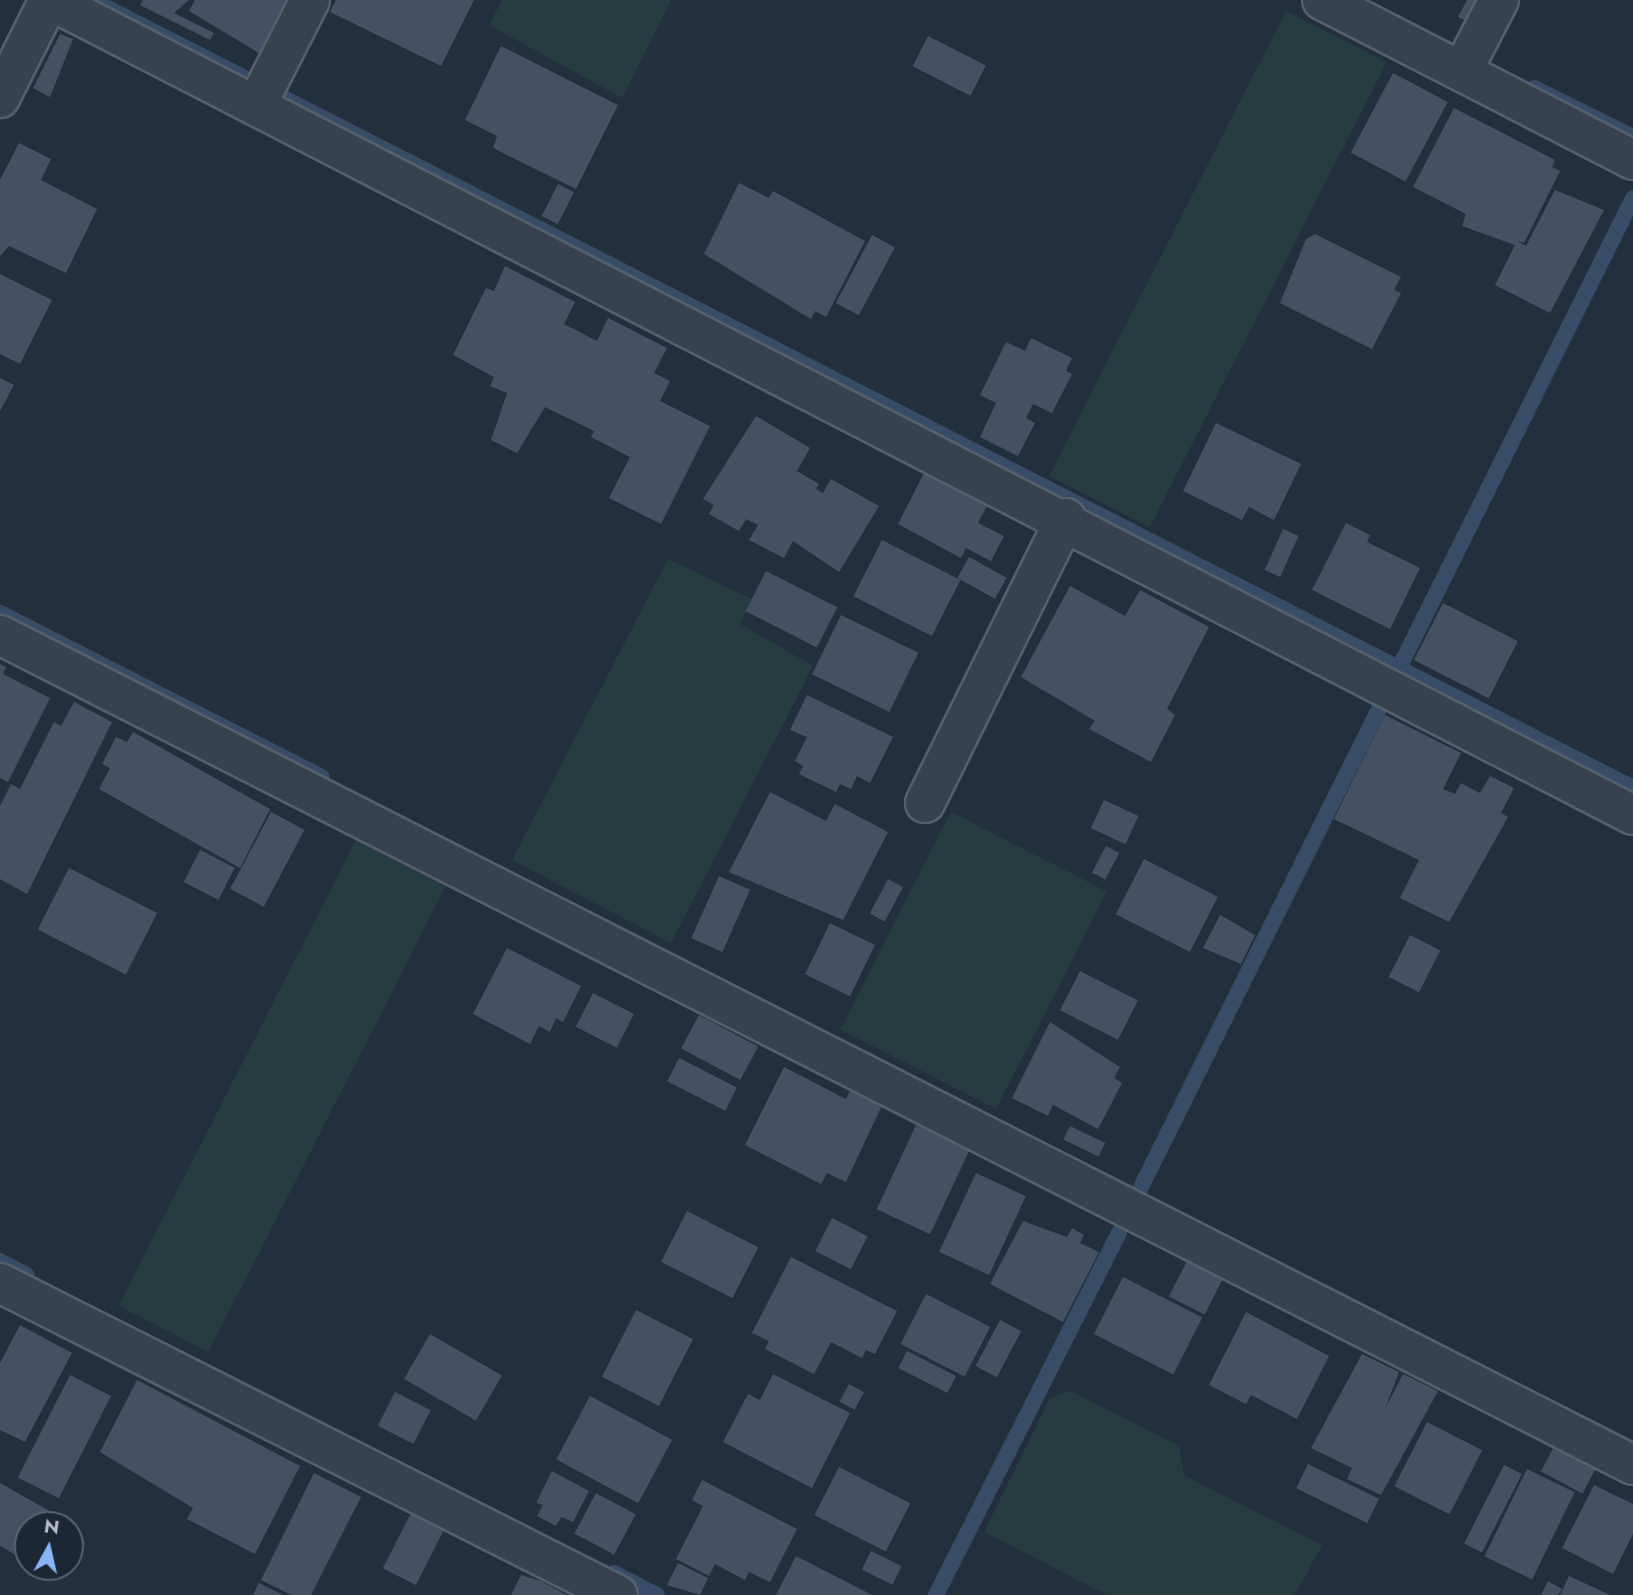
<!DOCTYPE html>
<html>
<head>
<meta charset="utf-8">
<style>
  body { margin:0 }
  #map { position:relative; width:1633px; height:1595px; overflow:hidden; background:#242f3e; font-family:Jost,sans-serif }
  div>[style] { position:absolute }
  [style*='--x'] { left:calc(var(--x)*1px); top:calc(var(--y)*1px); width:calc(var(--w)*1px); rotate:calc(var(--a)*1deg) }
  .green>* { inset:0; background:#263c3f; transform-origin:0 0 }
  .stream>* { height:16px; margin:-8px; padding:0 8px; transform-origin:8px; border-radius:8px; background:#394c67 }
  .building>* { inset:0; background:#455162; transform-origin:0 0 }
  .roads { filter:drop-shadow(2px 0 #565f6c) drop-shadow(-2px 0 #565f6c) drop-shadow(0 2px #565f6c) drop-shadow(0 -2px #565f6c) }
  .minor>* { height:38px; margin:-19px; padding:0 19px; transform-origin:19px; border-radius:19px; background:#38414e }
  span { translate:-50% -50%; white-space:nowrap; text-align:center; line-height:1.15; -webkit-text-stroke:5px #1d2633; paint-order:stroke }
  .north { position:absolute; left:14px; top:1511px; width:70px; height:70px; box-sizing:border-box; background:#1d2633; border:2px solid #59626f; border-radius:50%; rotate:8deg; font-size:19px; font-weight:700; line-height:28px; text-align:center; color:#b4bcc9 }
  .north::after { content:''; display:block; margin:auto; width:24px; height:32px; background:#8ab4f8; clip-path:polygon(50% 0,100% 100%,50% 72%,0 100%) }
</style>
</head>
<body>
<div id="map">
  <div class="green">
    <i style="clip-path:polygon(502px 0,671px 0,622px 98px,489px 25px)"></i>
    <i style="left:1286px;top:11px;width:113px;height:522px;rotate:27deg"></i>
    <i style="clip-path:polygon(668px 559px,752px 599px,740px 624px,813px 666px,671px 943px,512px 860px)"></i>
    <i style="left:951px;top:812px;width:175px;height:244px;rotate:27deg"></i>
    <i style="left:356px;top:840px;width:101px;height:523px;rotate:27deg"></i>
    <i style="clip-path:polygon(1071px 1391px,1179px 1446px,1184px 1475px,1322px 1545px,1295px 1595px,1107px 1595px,984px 1532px,1050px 1398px)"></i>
  </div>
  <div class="stream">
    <i style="--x:92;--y:0;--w:1731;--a:27.08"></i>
    <i style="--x:1534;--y:88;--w:110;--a:26.3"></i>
    <i style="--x:0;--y:613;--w:361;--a:27"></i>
    <i style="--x:1399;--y:668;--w:525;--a:-63.53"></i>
    <i style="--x:1136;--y:1197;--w:545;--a:-63.53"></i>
    <i style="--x:0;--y:1261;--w:30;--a:28"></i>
    <i style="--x:614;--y:1573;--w:48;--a:27.1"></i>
    <i style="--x:936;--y:1595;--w:406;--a:-63.2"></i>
  </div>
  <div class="building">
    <i style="clip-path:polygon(143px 0,189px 0,174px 13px,214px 33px,210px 40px,140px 5px)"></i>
    <i style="clip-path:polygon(195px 0,291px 0,267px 58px,189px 11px)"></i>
    <i style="clip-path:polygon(336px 0,474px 0,441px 66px,330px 12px)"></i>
    <i style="clip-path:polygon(1467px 0,1480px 0,1469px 22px,1458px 17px)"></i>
    <i style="clip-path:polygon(60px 34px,73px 39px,50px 97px,33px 88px)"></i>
    <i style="left:928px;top:36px;width:65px;height:34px;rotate:27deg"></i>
    <i style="clip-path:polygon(501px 46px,618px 105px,576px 189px,493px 148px,497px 136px,465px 120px)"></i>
    <i style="left:1393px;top:73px;width:62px;height:90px;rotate:28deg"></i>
    <i style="clip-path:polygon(1454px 108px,1555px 160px,1552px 167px,1560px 171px,1524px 243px,1517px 241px,1526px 246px,1555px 190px,1604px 210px,1550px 313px,1495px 285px,1515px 245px,1462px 226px,1466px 214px,1413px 187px)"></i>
    <i style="clip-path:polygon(19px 143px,51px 159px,41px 180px,97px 209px,66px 273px,9px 246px,0 256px,0 180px)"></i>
    <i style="clip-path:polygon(739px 183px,769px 198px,773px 191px,865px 241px,826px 317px,815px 311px,811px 319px,704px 254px)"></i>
    <i style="left:558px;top:184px;width:18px;height:36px;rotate:27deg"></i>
    <i style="clip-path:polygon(1315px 234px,1401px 277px,1394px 290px,1401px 293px,1372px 349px,1280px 303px,1306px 239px)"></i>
    <i style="left:872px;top:235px;width:26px;height:77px;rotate:28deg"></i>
    <i style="clip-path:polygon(505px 266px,575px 302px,564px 324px,597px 341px,608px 318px,667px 348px,654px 373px,670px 381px,660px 401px,710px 426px,661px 524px,609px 498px,630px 457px,591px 437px,594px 431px,545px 407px,517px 453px,491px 440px,507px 393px,490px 386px,494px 377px,453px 355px,486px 288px,494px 291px)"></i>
    <i style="clip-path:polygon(0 274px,52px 300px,20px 364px,0 354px)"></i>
    <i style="clip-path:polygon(1031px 338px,1072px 358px,1066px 371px,1072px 374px,1052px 413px,1033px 404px,1026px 418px,1035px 423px,1018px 456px,980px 437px,996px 403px,980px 395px,1006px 342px,1025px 351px)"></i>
    <i style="clip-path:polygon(0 378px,14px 385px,0 411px)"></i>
    <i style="clip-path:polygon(756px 416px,810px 448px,797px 471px,819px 484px,816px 489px,823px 493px,831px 479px,879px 506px,839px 572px,793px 541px,784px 558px,749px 540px,758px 525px,746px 519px,739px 531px,709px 514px,714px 505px,703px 499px)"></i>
    <i style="clip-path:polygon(1216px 423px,1301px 464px,1274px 520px,1249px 507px,1242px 520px,1183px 491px)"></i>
    <i style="clip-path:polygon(924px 473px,987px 506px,978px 523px,1004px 536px,991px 561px,966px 548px,961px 558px,898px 524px)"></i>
    <i style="clip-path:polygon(1346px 523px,1370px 535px,1367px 542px,1420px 568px,1390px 629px,1312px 590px)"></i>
    <i style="left:1283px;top:529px;width:17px;height:45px;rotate:24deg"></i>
    <i style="left:882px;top:540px;width:88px;height:63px;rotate:27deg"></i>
    <i style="left:969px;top:557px;width:43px;height:24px;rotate:29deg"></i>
    <i style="left:766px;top:571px;width:80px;height:45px;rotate:27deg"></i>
    <i style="clip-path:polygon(1070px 586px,1125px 616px,1140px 590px,1209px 627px,1167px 709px,1175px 715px,1151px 762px,1089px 729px,1095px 721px,1021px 677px)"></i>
    <i style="left:1443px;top:603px;width:84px;height:64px;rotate:27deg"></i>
    <i style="left:841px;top:615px;width:86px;height:66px;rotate:26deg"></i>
    <i style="clip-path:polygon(0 664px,6px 667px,3px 674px,50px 698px,8px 782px,0 778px)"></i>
    <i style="clip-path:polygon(807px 695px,893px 737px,870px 783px,857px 776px,851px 789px,840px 784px,836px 792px,799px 774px,803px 766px,795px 761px,807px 737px,790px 730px)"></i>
    <i style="clip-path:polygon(74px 702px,112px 722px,27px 894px,0 879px,0 806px,11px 784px,20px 789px,54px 722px,61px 726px)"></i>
    <i style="clip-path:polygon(1385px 715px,1461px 753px,1443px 789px,1455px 794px,1461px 783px,1480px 793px,1490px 776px,1514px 788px,1501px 813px,1508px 817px,1449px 922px,1400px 898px,1419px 860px,1334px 819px)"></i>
    <i style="clip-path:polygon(133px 732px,270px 809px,240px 868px,99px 789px,110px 768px,102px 764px,116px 737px,127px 742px)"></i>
    <i style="clip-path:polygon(770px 792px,826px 821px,835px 804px,888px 832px,843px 920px,729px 872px)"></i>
    <i style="left:1104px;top:800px;width:38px;height:31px;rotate:25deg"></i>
    <i style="left:271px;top:812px;width:38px;height:87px;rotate:28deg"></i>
    <i style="left:1106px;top:846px;width:15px;height:30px;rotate:28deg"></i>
    <i style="left:200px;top:850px;width:39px;height:36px;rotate:27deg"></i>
    <i style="left:1144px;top:859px;width:83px;height:62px;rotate:27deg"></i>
    <i style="left:69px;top:868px;width:99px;height:69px;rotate:27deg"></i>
    <i style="left:719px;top:876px;width:34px;height:68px;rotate:24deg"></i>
    <i style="left:888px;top:879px;width:17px;height:39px;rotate:28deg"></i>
    <i style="clip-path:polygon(1220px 915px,1255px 935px,1241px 964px,1203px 948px)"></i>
    <i style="left:830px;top:923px;width:50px;height:57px;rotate:26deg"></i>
    <i style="left:1410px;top:935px;width:34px;height:47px;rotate:27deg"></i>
    <i style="clip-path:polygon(507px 948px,581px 986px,563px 1022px,556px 1018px,550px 1032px,539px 1026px,530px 1044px,473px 1014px)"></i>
    <i style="left:1080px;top:971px;width:65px;height:44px;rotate:27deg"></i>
    <i style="left:593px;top:993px;width:46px;height:38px;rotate:27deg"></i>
    <i style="left:699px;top:1015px;width:67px;height:38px;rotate:28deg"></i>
    <i style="clip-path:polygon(1050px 1022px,1120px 1067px,1114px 1078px,1122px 1083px,1098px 1129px,1053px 1105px,1048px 1116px,1012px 1098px)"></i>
    <i style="left:679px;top:1058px;width:65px;height:26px;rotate:27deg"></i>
    <i style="clip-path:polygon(784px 1067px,846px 1099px,852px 1087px,883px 1103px,846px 1182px,827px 1173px,821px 1184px,745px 1145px)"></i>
    <i style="left:916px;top:1125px;width:59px;height:93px;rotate:25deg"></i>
    <i style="left:1070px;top:1126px;width:39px;height:15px;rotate:26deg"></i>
    <i style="left:976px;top:1173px;width:55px;height:87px;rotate:25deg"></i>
    <i style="left:687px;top:1211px;width:80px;height:57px;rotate:27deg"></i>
    <i style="left:832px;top:1218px;width:40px;height:37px;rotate:27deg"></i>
    <i style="clip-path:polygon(1023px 1221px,1067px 1237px,1072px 1228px,1084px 1235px,1080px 1243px,1099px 1252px,1063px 1322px,990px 1284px)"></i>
    <i style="clip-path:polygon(791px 1257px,897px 1311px,875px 1354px,866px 1350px,862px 1358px,831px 1342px,814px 1374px,765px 1349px,769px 1341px,752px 1333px)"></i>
    <i style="left:1188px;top:1259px;width:40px;height:42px;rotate:27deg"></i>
    <i style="left:1123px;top:1277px;width:89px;height:64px;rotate:27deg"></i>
    <i style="left:926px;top:1294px;width:72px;height:56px;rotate:27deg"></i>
    <i style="left:636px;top:1310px;width:64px;height:75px;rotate:27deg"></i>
    <i style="clip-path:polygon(1246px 1312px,1329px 1356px,1297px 1419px,1251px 1395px,1246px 1404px,1209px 1385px)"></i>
    <i style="left:1000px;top:1320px;width:24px;height:52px;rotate:28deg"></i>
    <i style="clip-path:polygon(20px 1325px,72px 1353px,25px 1442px,0 1430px,0 1363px)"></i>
    <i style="left:430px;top:1334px;width:83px;height:52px;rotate:30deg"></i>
    <i style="left:907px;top:1351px;width:55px;height:19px;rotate:27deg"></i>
    <i style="clip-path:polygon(1362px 1354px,1399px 1372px,1385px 1409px,1403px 1374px,1438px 1391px,1381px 1495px,1347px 1479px,1352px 1468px,1311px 1448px)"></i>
    <i style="clip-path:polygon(773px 1374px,850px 1413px,812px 1488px,723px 1442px,748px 1394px,760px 1400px)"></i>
    <i style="left:70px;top:1375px;width:46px;height:115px;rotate:27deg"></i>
    <i style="clip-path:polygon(137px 1380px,300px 1466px,255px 1554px,187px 1519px,193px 1508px,100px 1452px)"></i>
    <i style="left:849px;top:1384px;width:17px;height:20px;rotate:28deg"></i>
    <i style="left:395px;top:1392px;width:40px;height:38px;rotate:27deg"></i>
    <i style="left:590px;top:1396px;width:93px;height:72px;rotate:28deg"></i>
    <i style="left:1427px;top:1422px;width:62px;height:72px;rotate:27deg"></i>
    <i style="left:1555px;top:1445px;width:47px;height:30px;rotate:28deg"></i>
    <i style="left:1308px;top:1464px;width:79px;height:27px;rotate:26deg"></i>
    <i style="left:1504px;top:1465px;width:20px;height:88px;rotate:27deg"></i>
    <i style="left:839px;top:1467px;width:80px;height:54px;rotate:27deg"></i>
    <i style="left:1527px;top:1469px;width:53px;height:97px;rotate:26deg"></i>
    <i style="clip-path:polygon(552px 1471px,589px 1491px,573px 1522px,561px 1517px,556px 1526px,537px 1516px,543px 1505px,536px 1503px)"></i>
    <i style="clip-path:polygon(314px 1473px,361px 1497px,311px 1595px,291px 1595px,261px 1580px)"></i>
    <i style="clip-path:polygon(702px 1480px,797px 1529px,770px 1582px,749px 1572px,745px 1580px,715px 1564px,709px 1576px,676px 1559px,703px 1506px,692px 1500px)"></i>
    <i style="clip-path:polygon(0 1483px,53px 1513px,46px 1525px,28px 1525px,27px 1561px,0 1546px)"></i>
    <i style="clip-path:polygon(1594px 1485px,1633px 1504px,1633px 1534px,1613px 1574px,1562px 1548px)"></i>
    <i style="left:596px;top:1493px;width:45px;height:46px;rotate:28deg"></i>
    <i style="left:411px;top:1513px;width:37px;height:62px;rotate:27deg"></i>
    <i style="left:871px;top:1551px;width:34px;height:21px;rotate:26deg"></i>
    <i style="clip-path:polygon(796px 1556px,872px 1595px,776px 1595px)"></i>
    <i style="clip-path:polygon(678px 1563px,708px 1578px,700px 1595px,667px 1585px)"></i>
    <i style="clip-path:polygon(521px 1575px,541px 1581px,567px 1595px,511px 1595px)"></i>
    <i style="clip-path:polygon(1569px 1576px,1610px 1595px,1560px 1595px)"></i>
    <i style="clip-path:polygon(1548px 1581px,1562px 1589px,1558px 1595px,1541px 1595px)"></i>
    <i style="clip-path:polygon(259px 1583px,283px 1595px,253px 1595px)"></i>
  </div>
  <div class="roads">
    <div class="minor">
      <i style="--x:50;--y:0;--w:1780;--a:27.24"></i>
      <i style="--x:1322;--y:0;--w:350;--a:27.2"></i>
      <i style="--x:1462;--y:71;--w:80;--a:-62.5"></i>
      <i style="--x:0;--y:98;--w:110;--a:-63.4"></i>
      <i style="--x:256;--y:106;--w:119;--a:-63"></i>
      <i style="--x:0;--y:635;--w:1832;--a:26.94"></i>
      <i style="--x:925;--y:803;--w:318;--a:-63.7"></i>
      <i style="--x:0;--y:1283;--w:692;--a:26.79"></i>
    </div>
  </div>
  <div class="north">N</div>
</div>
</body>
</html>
